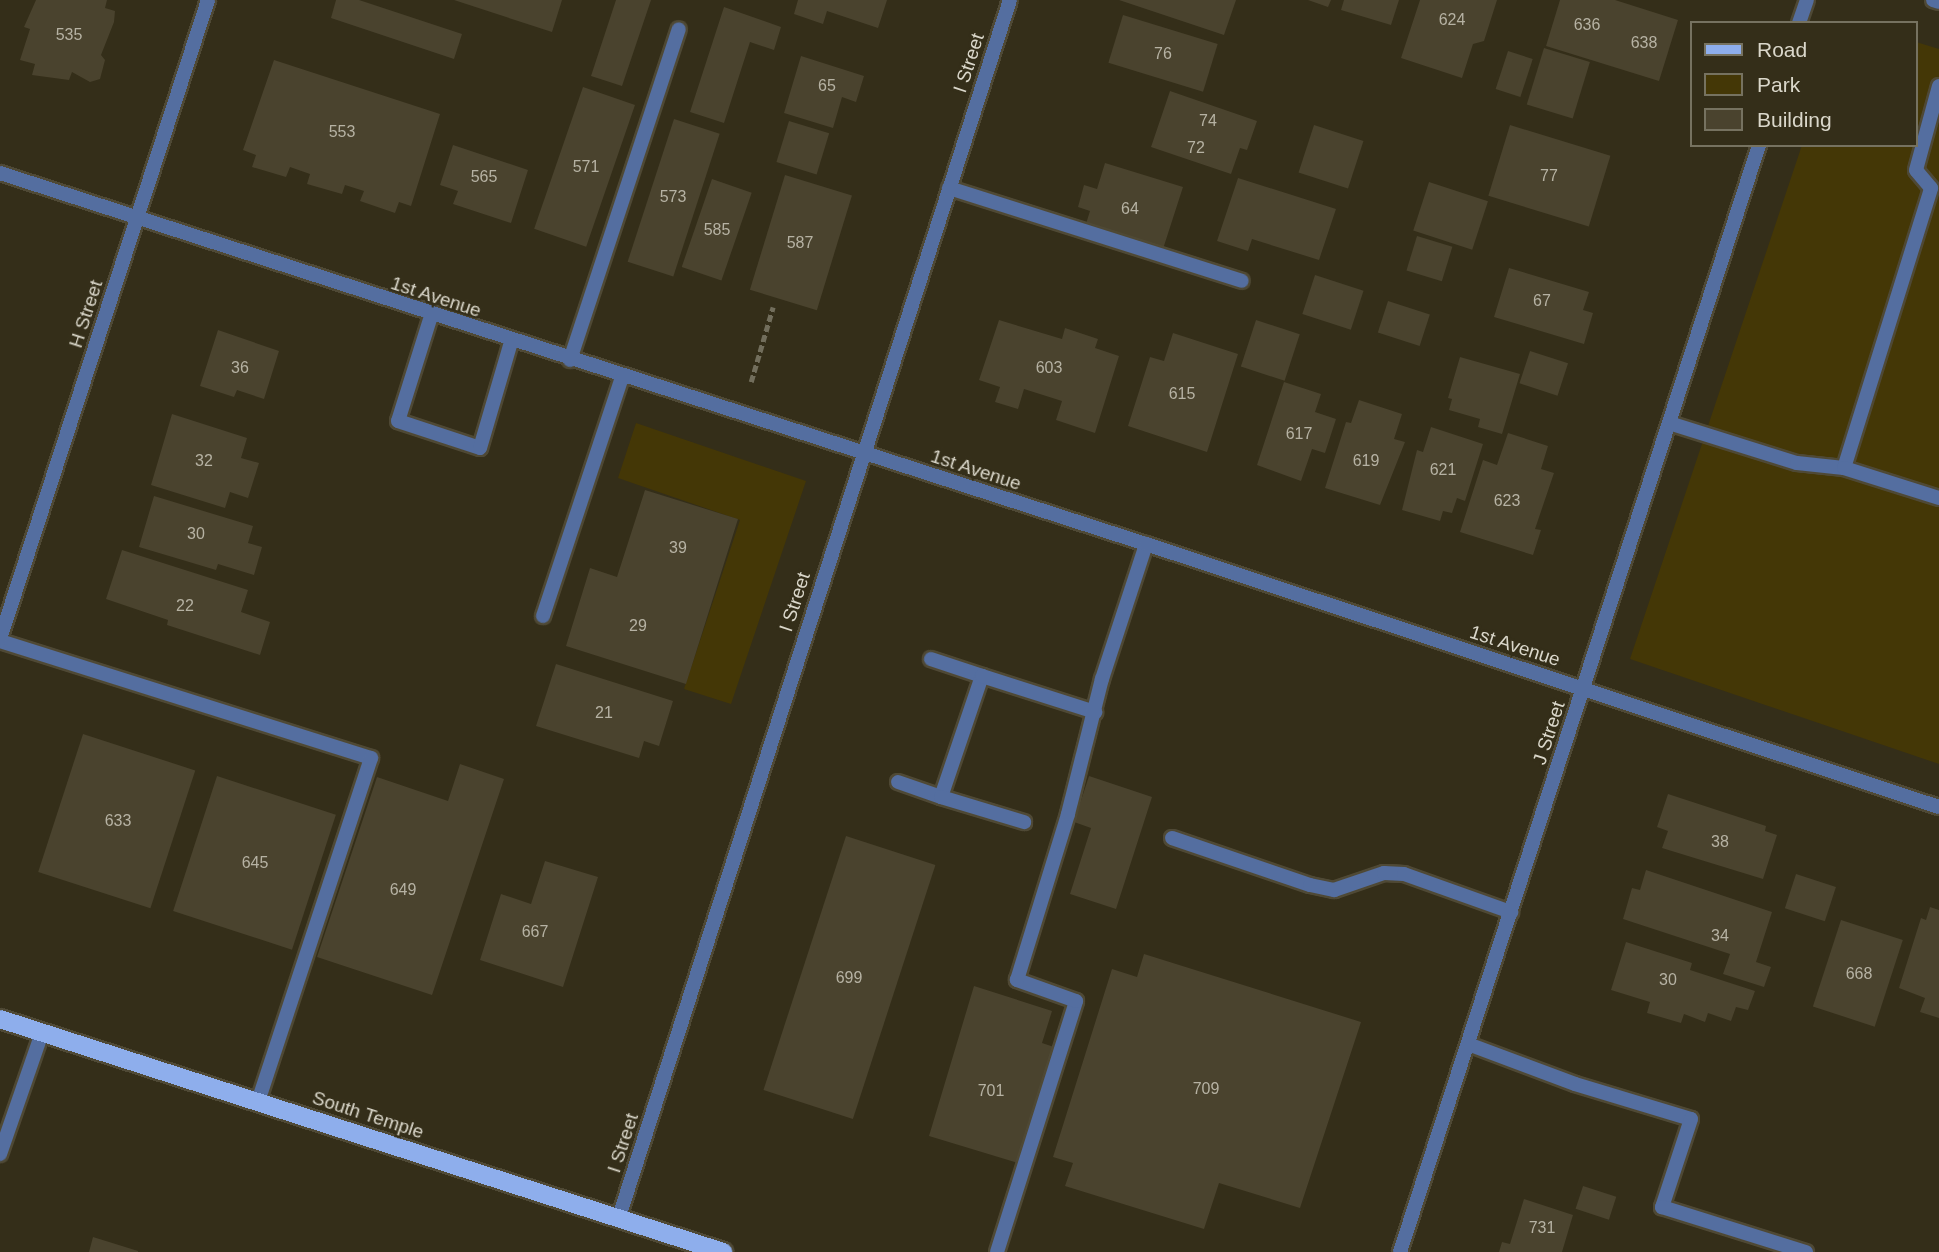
<!DOCTYPE html>
<html>
<head>
<meta charset="utf-8">
<style>
  body { margin:0 }
  #map { position:relative; width:1939px; height:1252px; overflow:hidden; background:#342e19; font-family:Arial,sans-serif }
  div>[style] { position:absolute }
  [style*='--x'] { left:calc(var(--x)*1px); top:calc(var(--y)*1px); width:calc(var(--w)*1px); rotate:calc(var(--a)*1deg) }
  .green>* { inset:0; background:#443706 }
  .building>* { inset:0; background:#4a432e; transform-origin:0 0 }
  .path>* { height:4.5px; margin-top:-2.25px; transform-origin:0; background:repeating-linear-gradient(90deg,#726e5c 0 7px,transparent 0 10.5px) }
  .roads { filter:drop-shadow(2px 0 #4f4935) drop-shadow(-2px 0 #4f4935) drop-shadow(0 2px #4f4935) drop-shadow(0 -2px #4f4935) }
  .service>* { height:14px; margin:-7px; padding:0 7px; transform-origin:7px; border-radius:7px; background:#546ea0 }
  .minor>* { height:14px; margin:-7px; padding:0 7px; transform-origin:7px; border-radius:7px; background:#546ea0 }
  .tertiary>* { height:14px; margin:-7px; padding:0 7px; transform-origin:7px; border-radius:7px; background:#546ea0 }
  .primary>* { height:18px; margin:-9px; padding:0 9px; transform-origin:9px; border-radius:9px; background:#8eaeec }
  span { translate:-50% -50%; white-space:nowrap; text-align:center; line-height:1.15; -webkit-text-stroke:5px #342e19; paint-order:stroke }
  .number-label { font-size:16px; color:#b6b2a3 }
  .number-label span { -webkit-text-stroke-width:0 }
  .street-label { font-size:19px; color:#dad7ca }
  .legend { position:absolute; left:1690px; top:21px; width:228px; height:126px; box-sizing:border-box; background:#342e19; border:2px solid #767260; margin:0; padding:9px 12px; list-style:none; font-size:21px; color:#dad7ca }
  .legend li { display:flex; align-items:center; gap:14px; height:35px }
  .legend b { width:35px; border:2px solid #767260 }
</style>
</head>
<body>
<div id="map">
  <div class="green">
    <i style="clip-path:polygon(1916px 42px,1939px 49px,1939px 764px,1630px 659px,1802px 145px,1916px 145px)"></i>
    <i style="clip-path:polygon(636px 423px,806px 481px,731px 704px,684px 689px,740px 520px,618px 478px)"></i>
  </div>
  <div class="building">
    <i style="clip-path:polygon(36px 0,107px 0,105px 8px,115px 11px,114px 22px,101px 55px,105px 60px,100px 79px,90px 82px,72px 72px,69px 80px,32px 75px,35px 64px,20px 60px,30px 29px,24px 27px)"></i>
    <i style="clip-path:polygon(336px 0,359px 0,462px 34px,454px 59px,331px 18px)"></i>
    <i style="clip-path:polygon(454px 0,562px 0,552px 32px)"></i>
    <i style="clip-path:polygon(616px 0,651px 0,622px 86px,591px 76px)"></i>
    <i style="clip-path:polygon(798px 0,887px 0,878px 28px,827px 11px,823px 24px,794px 14px)"></i>
    <i style="clip-path:polygon(1119px 0,1236px 0,1224px 35px)"></i>
    <i style="clip-path:polygon(1308px 0,1331px 0,1328px 7px)"></i>
    <i style="clip-path:polygon(1344px 0,1399px 0,1391px 25px,1341px 10px)"></i>
    <i style="clip-path:polygon(1420px 0,1497px 0,1484px 41px,1473px 44px,1462px 78px,1401px 58px)"></i>
    <i style="clip-path:polygon(1560px 0,1615px 0,1678px 20px,1659px 81px,1546px 46px)"></i>
    <i style="clip-path:polygon(724px 7px,781px 27px,774px 50px,750px 42px,724px 123px,690px 112px)"></i>
    <i style="left:1123px;top:15px;width:99px;height:50px;rotate:17deg"></i>
    <i style="left:1544px;top:48px;width:48px;height:59px;rotate:17deg"></i>
    <i style="left:1508px;top:51px;width:26px;height:40px;rotate:18deg"></i>
    <i style="clip-path:polygon(801px 56px,864px 76px,856px 102px,842px 97px,833px 128px,784px 113px)"></i>
    <i style="clip-path:polygon(274px 60px,440px 114px,411px 206px,399px 202px,395px 213px,360px 201px,364px 191px,345px 185px,342px 194px,307px 184px,310px 174px,290px 167px,286px 177px,252px 167px,256px 155px,243px 150px)"></i>
    <i style="left:583px;top:87px;width:55px;height:150px;rotate:19deg"></i>
    <i style="clip-path:polygon(1170px 91px,1257px 121px,1247px 150px,1240px 148px,1231px 174px,1151px 147px)"></i>
    <i style="left:674px;top:119px;width:48px;height:150px;rotate:18deg"></i>
    <i style="left:789px;top:121px;width:42px;height:43px;rotate:17deg"></i>
    <i style="left:1314px;top:125px;width:52px;height:50px;rotate:18deg"></i>
    <i style="left:1510px;top:125px;width:105px;height:74px;rotate:17deg"></i>
    <i style="clip-path:polygon(453px 145px,528px 170px,511px 223px,453px 204px,458px 191px,440px 185px)"></i>
    <i style="clip-path:polygon(1105px 163px,1183px 187px,1162px 252px,1085px 227px,1090px 211px,1078px 207px,1084px 185px,1097px 189px)"></i>
    <i style="left:785px;top:175px;width:70px;height:120px;rotate:17deg"></i>
    <i style="clip-path:polygon(1238px 178px,1336px 209px,1319px 260px,1252px 239px,1248px 251px,1217px 241px)"></i>
    <i style="left:712px;top:179px;width:42px;height:93px;rotate:19deg"></i>
    <i style="left:1429px;top:182px;width:62px;height:51px;rotate:18deg"></i>
    <i style="left:1417px;top:236px;width:37px;height:36px;rotate:17deg"></i>
    <i style="clip-path:polygon(1509px 268px,1589px 292px,1583px 310px,1593px 313px,1584px 344px,1494px 317px)"></i>
    <i style="left:1315px;top:275px;width:51px;height:41px;rotate:18deg"></i>
    <i style="left:1388px;top:301px;width:44px;height:33px;rotate:18deg"></i>
    <i style="clip-path:polygon(999px 320px,1062px 339px,1065px 328px,1098px 339px,1095px 348px,1119px 356px,1095px 433px,1056px 420px,1062px 401px,1024px 389px,1018px 409px,995px 402px,1000px 387px,979px 380px)"></i>
    <i style="left:1256px;top:320px;width:46px;height:49px;rotate:18deg"></i>
    <i style="clip-path:polygon(218px 330px,279px 351px,264px 399px,237px 390px,234px 397px,200px 386px)"></i>
    <i style="clip-path:polygon(1173px 333px,1238px 354px,1207px 452px,1128px 426px,1150px 357px,1164px 361px)"></i>
    <i style="left:1530px;top:351px;width:40px;height:34px;rotate:18deg"></i>
    <i style="clip-path:polygon(1460px 357px,1520px 374px,1502px 434px,1478px 427px,1480px 419px,1449px 410px,1452px 399px,1448px 398px)"></i>
    <i style="clip-path:polygon(1284px 382px,1321px 394px,1315px 412px,1336px 419px,1325px 453px,1312px 449px,1301px 481px,1257px 465px)"></i>
    <i style="clip-path:polygon(1359px 400px,1402px 414px,1394px 439px,1405px 442px,1380px 505px,1325px 488px,1346px 422px,1351px 423px)"></i>
    <i style="clip-path:polygon(172px 414px,247px 438px,241px 458px,259px 463px,248px 498px,230px 492px,225px 508px,151px 485px)"></i>
    <i style="clip-path:polygon(1431px 427px,1483px 444px,1465px 501px,1457px 498px,1452px 513px,1443px 511px,1440px 521px,1402px 510px,1417px 450px,1423px 452px)"></i>
    <i style="clip-path:polygon(1508px 433px,1548px 446px,1541px 469px,1554px 473px,1535px 529px,1541px 530px,1533px 555px,1460px 532px,1483px 460px,1497px 465px)"></i>
    <i style="clip-path:polygon(645px 490px,738px 519px,686px 684px,566px 646px,590px 568px,617px 577px)"></i>
    <i style="clip-path:polygon(154px 496px,253px 526px,248px 543px,262px 547px,254px 575px,218px 564px,216px 570px,139px 547px)"></i>
    <i style="clip-path:polygon(122px 550px,248px 590px,241px 612px,270px 622px,260px 655px,167px 625px,168px 620px,106px 599px)"></i>
    <i style="clip-path:polygon(556px 664px,673px 701px,659px 746px,644px 741px,639px 758px,536px 726px)"></i>
    <i style="left:83px;top:734px;width:118px;height:145px;rotate:18deg"></i>
    <i style="clip-path:polygon(460px 764px,504px 779px,432px 995px,317px 957px,377px 777px,448px 801px)"></i>
    <i style="left:217px;top:776px;width:125px;height:142px;rotate:18deg"></i>
    <i style="clip-path:polygon(1089px 776px,1152px 797px,1116px 909px,1070px 894px,1091px 828px,1074px 822px)"></i>
    <i style="clip-path:polygon(1668px 794px,1766px 826px,1765px 831px,1777px 835px,1763px 879px,1662px 848px,1668px 831px,1657px 827px)"></i>
    <i style="left:846px;top:836px;width:94px;height:267px;rotate:18deg"></i>
    <i style="clip-path:polygon(545px 861px,598px 877px,563px 987px,480px 960px,501px 894px,531px 904px)"></i>
    <i style="clip-path:polygon(1646px 870px,1772px 912px,1756px 962px,1771px 967px,1764px 987px,1723px 974px,1730px 954px,1623px 919px,1632px 888px,1640px 890px)"></i>
    <i style="left:1796px;top:874px;width:42px;height:36px;rotate:18deg"></i>
    <i style="clip-path:polygon(1930px 907px,1939px 910px,1939px 1018px,1920px 1012px,1925px 998px,1899px 988px,1921px 918px,1926px 920px)"></i>
    <i style="left:1841px;top:920px;width:65px;height:91px;rotate:18deg"></i>
    <i style="clip-path:polygon(1626px 942px,1692px 963px,1690px 970px,1755px 991px,1748px 1010px,1736px 1007px,1731px 1021px,1708px 1013px,1705px 1022px,1684px 1014px,1681px 1023px,1647px 1013px,1650px 1002px,1611px 990px)"></i>
    <i style="clip-path:polygon(1144px 954px,1361px 1022px,1300px 1208px,1219px 1183px,1204px 1229px,1065px 1186px,1073px 1163px,1053px 1157px,1112px 969px,1137px 977px)"></i>
    <i style="clip-path:polygon(974px 986px,1052px 1011px,1042px 1043px,1054px 1047px,1018px 1163px,929px 1136px)"></i>
    <i style="left:1583px;top:1186px;width:35px;height:24px;rotate:18deg"></i>
    <i style="clip-path:polygon(1524px 1199px,1573px 1215px,1562px 1252px,1499px 1252px,1502px 1242px,1510px 1244px)"></i>
    <i style="clip-path:polygon(93px 1237px,138px 1251px,138px 1252px,89px 1252px)"></i>
  </div>
  <div class="path">
    <i style="--x:751;--y:382;--w:78;--a:-73.7"></i>
  </div>
  <div class="roads">
    <div class="service">
      <i style="--x:949;--y:188;--w:307;--a:17.6"></i>
      <i style="--x:431;--y:316;--w:110;--a:107.4"></i>
      <i style="--x:398;--y:421;--w:86;--a:18.2"></i>
      <i style="--x:480;--y:448;--w:110;--a:-73.7"></i>
      <i style="--x:570;--y:360;--w:348;--a:-71.8"></i>
      <i style="--x:1669;--y:423;--w:134;--a:17.4"></i>
      <i style="--x:1797;--y:463;--w:47;--a:6.1"></i>
      <i style="--x:1844;--y:468;--w:293;--a:-72.7"></i>
      <i style="--x:1931;--y:188;--w:23;--a:-130"></i>
      <i style="--x:1916;--y:170;--w:87;--a:-74.7"></i>
      <i style="--x:1844;--y:468;--w:100;--a:17.5"></i>
      <i style="--x:543;--y:616;--w:252;--a:-71.7"></i>
      <i style="--x:0;--y:641;--w:389;--a:17.5"></i>
      <i style="--x:371;--y:758;--w:362;--a:108.2"></i>
      <i style="--x:931;--y:659;--w:54;--a:18.4"></i>
      <i style="--x:898;--y:782;--w:46;--a:19.2"></i>
      <i style="--x:941;--y:797;--w:128;--a:-71.3"></i>
      <i style="--x:982;--y:676;--w:119;--a:17.7"></i>
      <i style="--x:941;--y:797;--w:87;--a:16.8"></i>
      <i style="--x:1172;--y:838;--w:146;--a:18.8"></i>
      <i style="--x:1310;--y:885;--w:25;--a:12"></i>
      <i style="--x:1334;--y:890;--w:53;--a:-18.8"></i>
      <i style="--x:1384;--y:873;--w:20;--a:3"></i>
      <i style="--x:1404;--y:874;--w:114;--a:19.6"></i>
      <i style="--x:1468;--y:1044;--w:114;--a:20.5"></i>
      <i style="--x:1575;--y:1084;--w:121;--a:16.8"></i>
      <i style="--x:1691;--y:1119;--w:93;--a:108.2"></i>
      <i style="--x:1662;--y:1207;--w:151;--a:17.4"></i>
      <i style="--x:0;--y:1154;--w:128;--a:-70.9"></i>
      <i style="--x:997;--y:1252;--w:263;--a:-72.5"></i>
      <i style="--x:1076;--y:1001;--w:63;--a:-160.4"></i>
      <i style="--x:1017;--y:980;--w:174;--a:-72.9"></i>
      <i style="--x:1068;--y:814;--w:139;--a:-75.9"></i>
      <i style="--x:1102;--y:679;--w:142;--a:-71.9"></i>
    </div>
    <div class="minor">
      <i style="--x:1799;--y:23;--w:24;--a:-71"></i>
      <i style="--x:0;--y:173;--w:1205;--a:17.94"></i>
      <i style="--x:1146;--y:544;--w:835;--a:18.35"></i>
      <i style="--x:0;--y:639;--w:672;--a:-71.97"></i>
      <i style="--x:1400;--y:1252;--w:1164;--a:-72.03"></i>
    </div>
    <div class="tertiary">
      <i style="--x:1933;--y:0;--w:6;--a:18"></i>
      <i style="--x:619;--y:1217;--w:1278;--a:-72.19"></i>
    </div>
    <div class="primary">
      <i style="--x:0;--y:1019;--w:760;--a:17.86"></i>
    </div>
  </div>
  <div class="number-label">
    <span style="left:1452px;top:20px">624</span>
    <span style="left:1587px;top:25px">636</span>
    <span style="left:69px;top:35px">535</span>
    <span style="left:1644px;top:43px">638</span>
    <span style="left:1163px;top:54px">76</span>
    <span style="left:827px;top:86px">65</span>
    <span style="left:1208px;top:121px">74</span>
    <span style="left:342px;top:132px">553</span>
    <span style="left:1196px;top:148px">72</span>
    <span style="left:586px;top:167px">571</span>
    <span style="left:1549px;top:176px">77</span>
    <span style="left:484px;top:177px">565</span>
    <span style="left:673px;top:197px">573</span>
    <span style="left:1130px;top:209px">64</span>
    <span style="left:717px;top:230px">585</span>
    <span style="left:800px;top:243px">587</span>
    <span style="left:1542px;top:301px">67</span>
    <span style="left:240px;top:368px">36</span>
    <span style="left:1049px;top:368px">603</span>
    <span style="left:1182px;top:394px">615</span>
    <span style="left:1299px;top:434px">617</span>
    <span style="left:204px;top:461px">32</span>
    <span style="left:1366px;top:461px">619</span>
    <span style="left:1443px;top:470px">621</span>
    <span style="left:1507px;top:501px">623</span>
    <span style="left:196px;top:534px">30</span>
    <span style="left:678px;top:548px">39</span>
    <span style="left:185px;top:606px">22</span>
    <span style="left:638px;top:626px">29</span>
    <span style="left:604px;top:713px">21</span>
    <span style="left:118px;top:821px">633</span>
    <span style="left:1720px;top:842px">38</span>
    <span style="left:255px;top:863px">645</span>
    <span style="left:403px;top:890px">649</span>
    <span style="left:535px;top:932px">667</span>
    <span style="left:1720px;top:936px">34</span>
    <span style="left:1859px;top:974px">668</span>
    <span style="left:849px;top:978px">699</span>
    <span style="left:1668px;top:980px">30</span>
    <span style="left:1206px;top:1089px">709</span>
    <span style="left:991px;top:1091px">701</span>
    <span style="left:1542px;top:1228px">731</span>
  </div>
  <div class="street-label">
    <span style="left:969px;top:63px;rotate:-72deg">I Street</span>
    <span style="left:436px;top:297px;rotate:18deg">1st Avenue</span>
    <span style="left:86px;top:314px;rotate:-72deg">H Street</span>
    <span style="left:976px;top:470px;rotate:18deg">1st Avenue</span>
    <span style="left:795px;top:602px;rotate:-72deg">I Street</span>
    <span style="left:1515px;top:646px;rotate:18deg">1st Avenue</span>
    <span style="left:1549px;top:733px;rotate:-72deg">J Street</span>
    <span style="left:368px;top:1115px;rotate:18deg">South Temple</span>
    <span style="left:623px;top:1143px;rotate:-72deg">I Street</span>
  </div>
  <ul class="legend">
  <li><b style="height:9px;background:#8eaeec"></b>Road</li>
  <li><b style="height:19px;background:#443706"></b>Park</li>
  <li><b style="height:19px;background:#4a432e"></b>Building</li>
  </ul>
</div>
</body>
</html>
